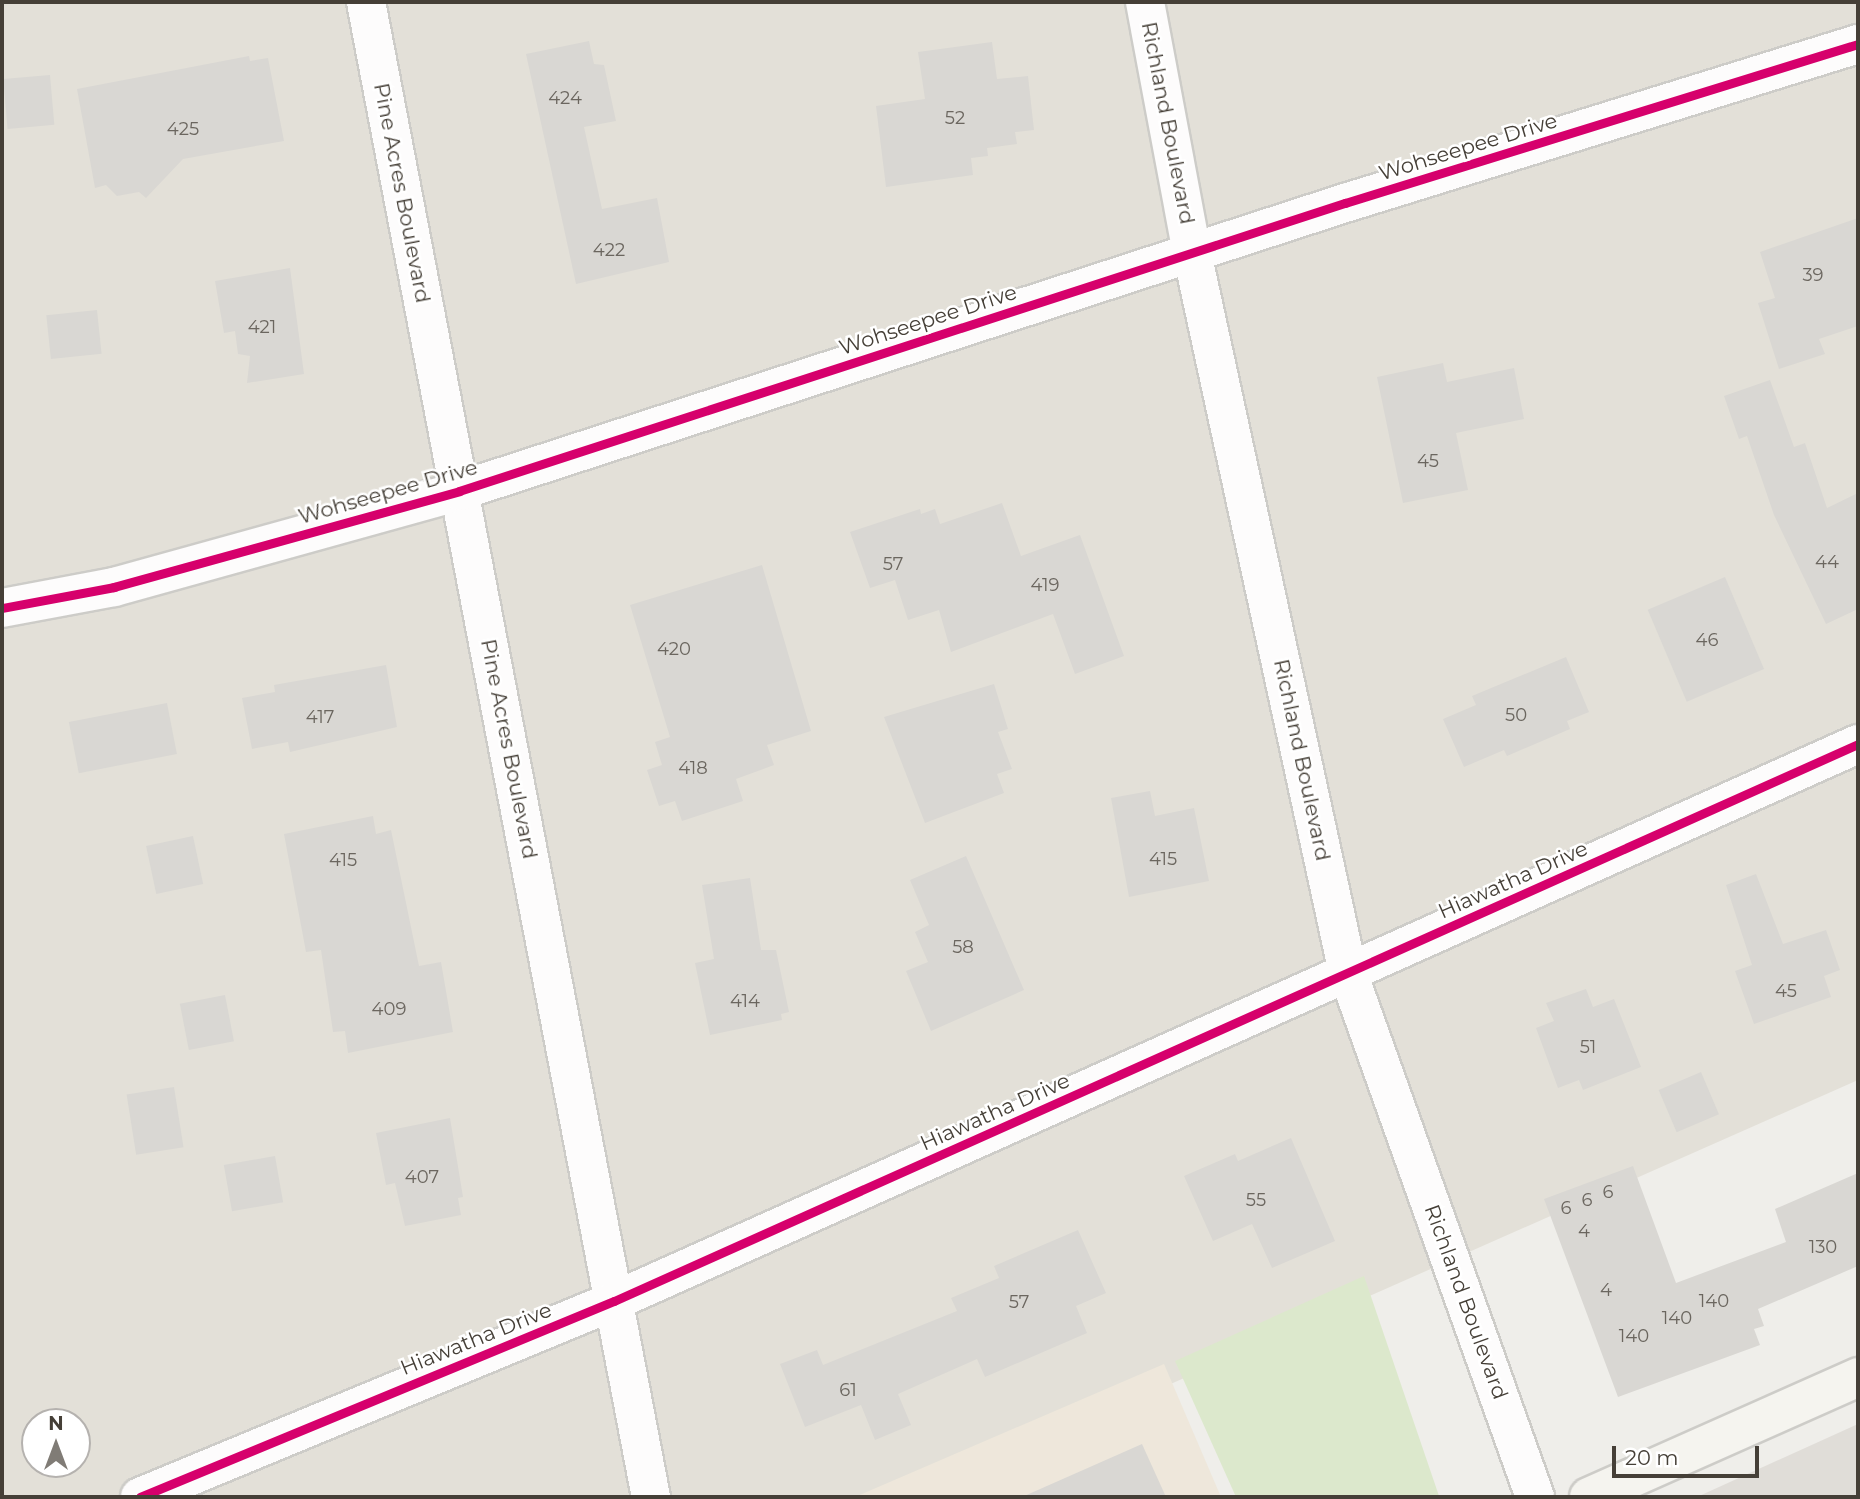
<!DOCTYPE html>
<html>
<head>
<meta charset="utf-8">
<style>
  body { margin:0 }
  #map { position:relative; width:1860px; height:1499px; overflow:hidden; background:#efeeea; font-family:Montserrat,sans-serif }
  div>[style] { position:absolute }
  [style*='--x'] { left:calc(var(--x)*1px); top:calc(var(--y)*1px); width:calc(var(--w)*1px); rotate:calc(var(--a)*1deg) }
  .residential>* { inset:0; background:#e3e0d8 }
  .commercial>* { inset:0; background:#eee7db }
  .industrial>* { inset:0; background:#e0ddd8 }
  .green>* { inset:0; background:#dce8cc }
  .building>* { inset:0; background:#d9d7d3; transform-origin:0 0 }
  .roads { filter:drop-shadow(2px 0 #cdccc8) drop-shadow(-2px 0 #cdccc8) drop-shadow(0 2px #cdccc8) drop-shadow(0 -2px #cdccc8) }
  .street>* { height:38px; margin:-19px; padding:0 19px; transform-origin:19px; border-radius:19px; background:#fdfcfc }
  .secondary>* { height:38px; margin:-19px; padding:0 19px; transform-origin:19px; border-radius:19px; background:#f5f4ef }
  .cycleway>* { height:9px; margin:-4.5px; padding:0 4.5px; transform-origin:4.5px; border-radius:4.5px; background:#d6006c }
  span { translate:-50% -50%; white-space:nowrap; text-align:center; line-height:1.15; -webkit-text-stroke:5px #fff; paint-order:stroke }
  .number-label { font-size:18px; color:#6b665f }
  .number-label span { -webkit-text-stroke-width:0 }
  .street-label { font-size:21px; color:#453f37 }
  .frame { position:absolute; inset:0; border:4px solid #453f37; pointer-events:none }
  .north { position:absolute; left:21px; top:1408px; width:70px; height:70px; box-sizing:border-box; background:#fff; border:2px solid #b5b2af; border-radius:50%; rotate:0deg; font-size:19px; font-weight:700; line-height:28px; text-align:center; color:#453f37 }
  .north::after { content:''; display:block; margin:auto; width:24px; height:32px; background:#807c76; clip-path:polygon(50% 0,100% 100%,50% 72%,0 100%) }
  .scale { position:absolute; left:1612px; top:1446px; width:147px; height:32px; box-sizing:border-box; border:4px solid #453f37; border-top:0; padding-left:9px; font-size:21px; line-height:24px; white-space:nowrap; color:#453f37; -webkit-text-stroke:5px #fff; paint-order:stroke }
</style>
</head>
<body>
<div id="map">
  <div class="residential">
    <i style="clip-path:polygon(evenodd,2px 2px,1858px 2px,1858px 1080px,915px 1497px,2px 1497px,2px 2px,35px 1422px,77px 1422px,77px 1464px,35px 1464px,35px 1422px)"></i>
  </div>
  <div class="commercial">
    <i style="clip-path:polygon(1164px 1364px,1221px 1497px,855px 1497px)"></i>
  </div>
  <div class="industrial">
    <i style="clip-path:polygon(1858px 1424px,1858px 1497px,1697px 1497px)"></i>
  </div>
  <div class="green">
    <i style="clip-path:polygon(1364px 1276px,1439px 1496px,1236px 1497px,1175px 1361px)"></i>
  </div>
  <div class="building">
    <i style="clip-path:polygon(589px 41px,594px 64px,604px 65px,616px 121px,584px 127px,602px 209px,657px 198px,669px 262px,576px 284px,526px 54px)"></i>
    <i style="clip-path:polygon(992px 42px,997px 79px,1028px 76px,1034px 130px,1015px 132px,1017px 144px,987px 148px,988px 156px,971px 158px,973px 175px,886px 187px,876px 106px,925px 99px,918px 52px)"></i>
    <i style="clip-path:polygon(249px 56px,250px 61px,268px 58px,284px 141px,183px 159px,146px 198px,139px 192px,117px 196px,106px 185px,95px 188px,77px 89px)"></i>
    <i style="left:50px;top:75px;width:50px;height:47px;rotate:85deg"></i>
    <i style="clip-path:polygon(1858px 218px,1858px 326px,1819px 339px,1825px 354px,1779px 369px,1758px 303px,1775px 298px,1760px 252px)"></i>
    <i style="clip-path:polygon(290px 268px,304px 374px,247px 383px,250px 356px,238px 354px,235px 331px,224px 333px,215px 281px)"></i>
    <i style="left:97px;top:310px;width:44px;height:51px;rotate:84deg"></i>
    <i style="clip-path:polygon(1443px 363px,1447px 382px,1514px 368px,1524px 419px,1456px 433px,1468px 490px,1403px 503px,1377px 377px)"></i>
    <i style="clip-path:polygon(1770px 380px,1794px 447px,1805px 443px,1827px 508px,1858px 493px,1858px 609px,1826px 624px,1774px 515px,1747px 436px,1739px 439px,1724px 396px)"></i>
    <i style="clip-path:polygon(1002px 503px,1021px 556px,1080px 535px,1124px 656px,1075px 674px,1053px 614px,951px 652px,939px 610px,908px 620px,895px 580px,870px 588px,850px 532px,920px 509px,921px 514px,935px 509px,940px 524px)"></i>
    <i style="clip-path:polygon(762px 565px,811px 731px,767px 745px,774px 765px,736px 779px,743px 801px,682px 821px,675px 801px,659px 806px,647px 770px,662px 765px,655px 742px,670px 737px,630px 605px)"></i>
    <i style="left:1725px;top:577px;width:100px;height:84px;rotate:67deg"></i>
    <i style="clip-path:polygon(1566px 657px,1589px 712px,1567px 721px,1570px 729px,1507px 756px,1504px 750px,1464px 767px,1443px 719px,1476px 705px,1472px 696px)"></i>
    <i style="clip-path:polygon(386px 665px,397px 727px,290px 752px,288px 742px,252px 749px,242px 698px,275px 692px,274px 685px)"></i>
    <i style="clip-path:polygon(994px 684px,1008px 729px,998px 732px,1012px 769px,997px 774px,1004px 793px,925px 823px,884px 717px)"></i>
    <i style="left:167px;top:703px;width:52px;height:100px;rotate:79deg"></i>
    <i style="clip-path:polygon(1150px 791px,1155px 816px,1194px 808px,1209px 881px,1129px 897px,1111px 798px)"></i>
    <i style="clip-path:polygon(373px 816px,376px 834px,391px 830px,419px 966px,441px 962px,453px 1032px,348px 1053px,345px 1031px,333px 1032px,321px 950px,306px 952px,284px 834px)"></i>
    <i style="left:193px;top:836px;width:49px;height:48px;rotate:78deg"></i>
    <i style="clip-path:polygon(966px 856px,1024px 990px,931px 1031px,906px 971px,928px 962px,915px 932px,929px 925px,910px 880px)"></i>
    <i style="clip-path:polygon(1756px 874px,1783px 944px,1826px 930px,1840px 970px,1824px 976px,1831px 997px,1754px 1024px,1735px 971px,1752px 965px,1726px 885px)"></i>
    <i style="clip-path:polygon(750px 878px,761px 950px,776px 950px,789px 1012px,781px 1014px,782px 1020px,710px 1035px,695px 963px,714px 959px,702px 885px)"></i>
    <i style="clip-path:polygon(1586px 989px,1593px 1007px,1614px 999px,1641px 1067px,1583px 1090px,1579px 1080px,1558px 1088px,1536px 1028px,1554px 1021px,1546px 1003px)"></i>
    <i style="left:225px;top:995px;width:47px;height:46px;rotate:79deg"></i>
    <i style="left:1701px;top:1072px;width:46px;height:46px;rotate:67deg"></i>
    <i style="left:174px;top:1087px;width:61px;height:48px;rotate:81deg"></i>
    <i style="clip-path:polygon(450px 1118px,463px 1197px,458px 1198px,461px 1215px,405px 1226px,395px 1183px,386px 1185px,376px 1133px)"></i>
    <i style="clip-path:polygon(1291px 1138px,1335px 1241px,1272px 1268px,1252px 1224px,1213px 1241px,1184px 1176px,1235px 1154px,1238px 1161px)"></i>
    <i style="left:275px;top:1156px;width:47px;height:52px;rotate:80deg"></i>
    <i style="clip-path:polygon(1633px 1166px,1676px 1283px,1786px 1242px,1775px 1209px,1858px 1173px,1858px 1266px,1758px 1309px,1764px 1326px,1754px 1329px,1760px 1345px,1618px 1397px,1544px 1199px)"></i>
    <i style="clip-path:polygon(1078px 1230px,1106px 1293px,1076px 1306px,1087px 1333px,985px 1377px,977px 1359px,898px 1394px,911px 1425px,875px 1440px,861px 1405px,805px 1427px,780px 1364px,817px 1350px,823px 1365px,957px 1311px,951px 1298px,999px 1278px,994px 1266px)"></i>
    <i style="clip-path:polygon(1142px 1444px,1166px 1497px,1022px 1497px)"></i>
  </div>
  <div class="roads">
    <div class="street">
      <i style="--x:366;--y:2;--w:1522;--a:79.21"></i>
      <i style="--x:1145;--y:2;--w:255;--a:79.4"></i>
      <i style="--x:1192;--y:253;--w:737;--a:77.77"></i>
      <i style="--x:1348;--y:973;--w:556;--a:70.36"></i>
      <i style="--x:2;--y:608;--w:114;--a:-10.6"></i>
      <i style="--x:114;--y:587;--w:358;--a:-15.5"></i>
      <i style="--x:459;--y:491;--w:932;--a:-18.01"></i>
      <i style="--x:1345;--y:203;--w:537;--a:-17.22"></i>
      <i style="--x:140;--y:1497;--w:513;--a:-22.47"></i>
      <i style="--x:614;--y:1301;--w:1363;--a:-24.12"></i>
    </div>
    <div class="secondary">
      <i style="--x:1589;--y:1497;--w:295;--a:-24"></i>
    </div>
  </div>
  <div class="cycleway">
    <i style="--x:2;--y:608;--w:114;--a:-10.6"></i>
    <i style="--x:114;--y:587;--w:358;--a:-15.5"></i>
    <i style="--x:459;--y:491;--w:932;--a:-18.01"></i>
    <i style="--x:1345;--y:203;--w:537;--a:-17.22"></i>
    <i style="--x:140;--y:1497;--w:513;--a:-22.47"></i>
    <i style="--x:614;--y:1301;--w:1363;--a:-24.12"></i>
  </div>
  <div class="number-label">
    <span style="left:565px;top:98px">424</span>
    <span style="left:955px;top:118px">52</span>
    <span style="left:183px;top:129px">425</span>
    <span style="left:609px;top:250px">422</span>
    <span style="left:1813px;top:275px">39</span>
    <span style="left:262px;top:327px">421</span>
    <span style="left:1428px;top:461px">45</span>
    <span style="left:1827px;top:562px">44</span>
    <span style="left:893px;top:564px">57</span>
    <span style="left:1045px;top:585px">419</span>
    <span style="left:1707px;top:640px">46</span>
    <span style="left:674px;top:649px">420</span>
    <span style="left:1516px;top:715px">50</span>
    <span style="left:320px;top:717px">417</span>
    <span style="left:693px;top:768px">418</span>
    <span style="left:1163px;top:859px">415</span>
    <span style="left:343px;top:860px">415</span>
    <span style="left:963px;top:947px">58</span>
    <span style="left:1786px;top:991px">45</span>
    <span style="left:745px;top:1001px">414</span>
    <span style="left:389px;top:1009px">409</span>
    <span style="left:1588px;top:1047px">51</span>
    <span style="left:422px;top:1177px">407</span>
    <span style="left:1608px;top:1192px">6</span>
    <span style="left:1256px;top:1200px">55</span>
    <span style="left:1587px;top:1200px">6</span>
    <span style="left:1566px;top:1208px">6</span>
    <span style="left:1584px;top:1231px">4</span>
    <span style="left:1823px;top:1247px">130</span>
    <span style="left:1606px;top:1290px">4</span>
    <span style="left:1714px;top:1301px">140</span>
    <span style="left:1019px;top:1302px">57</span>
    <span style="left:1677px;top:1318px">140</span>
    <span style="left:1634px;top:1336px">140</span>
    <span style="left:848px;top:1390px">61</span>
  </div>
  <div class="street-label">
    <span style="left:1168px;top:123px;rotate:79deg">Richland Boulevard</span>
    <span style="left:1468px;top:147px;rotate:-17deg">Wohseepee Drive</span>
    <span style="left:402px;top:193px;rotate:79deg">Pine Acres Boulevard</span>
    <span style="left:928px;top:320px;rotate:-18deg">Wohseepee Drive</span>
    <span style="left:388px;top:492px;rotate:-16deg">Wohseepee Drive</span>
    <span style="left:509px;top:749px;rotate:79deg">Pine Acres Boulevard</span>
    <span style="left:1302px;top:760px;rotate:78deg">Richland Boulevard</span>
    <span style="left:1513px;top:880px;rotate:-24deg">Hiawatha Drive</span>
    <span style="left:995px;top:1112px;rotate:-24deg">Hiawatha Drive</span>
    <span style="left:1466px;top:1302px;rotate:70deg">Richland Boulevard</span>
    <span style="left:476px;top:1339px;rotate:-22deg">Hiawatha Drive</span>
  </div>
  <div class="frame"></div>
  <div class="north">N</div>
  <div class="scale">20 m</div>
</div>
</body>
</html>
